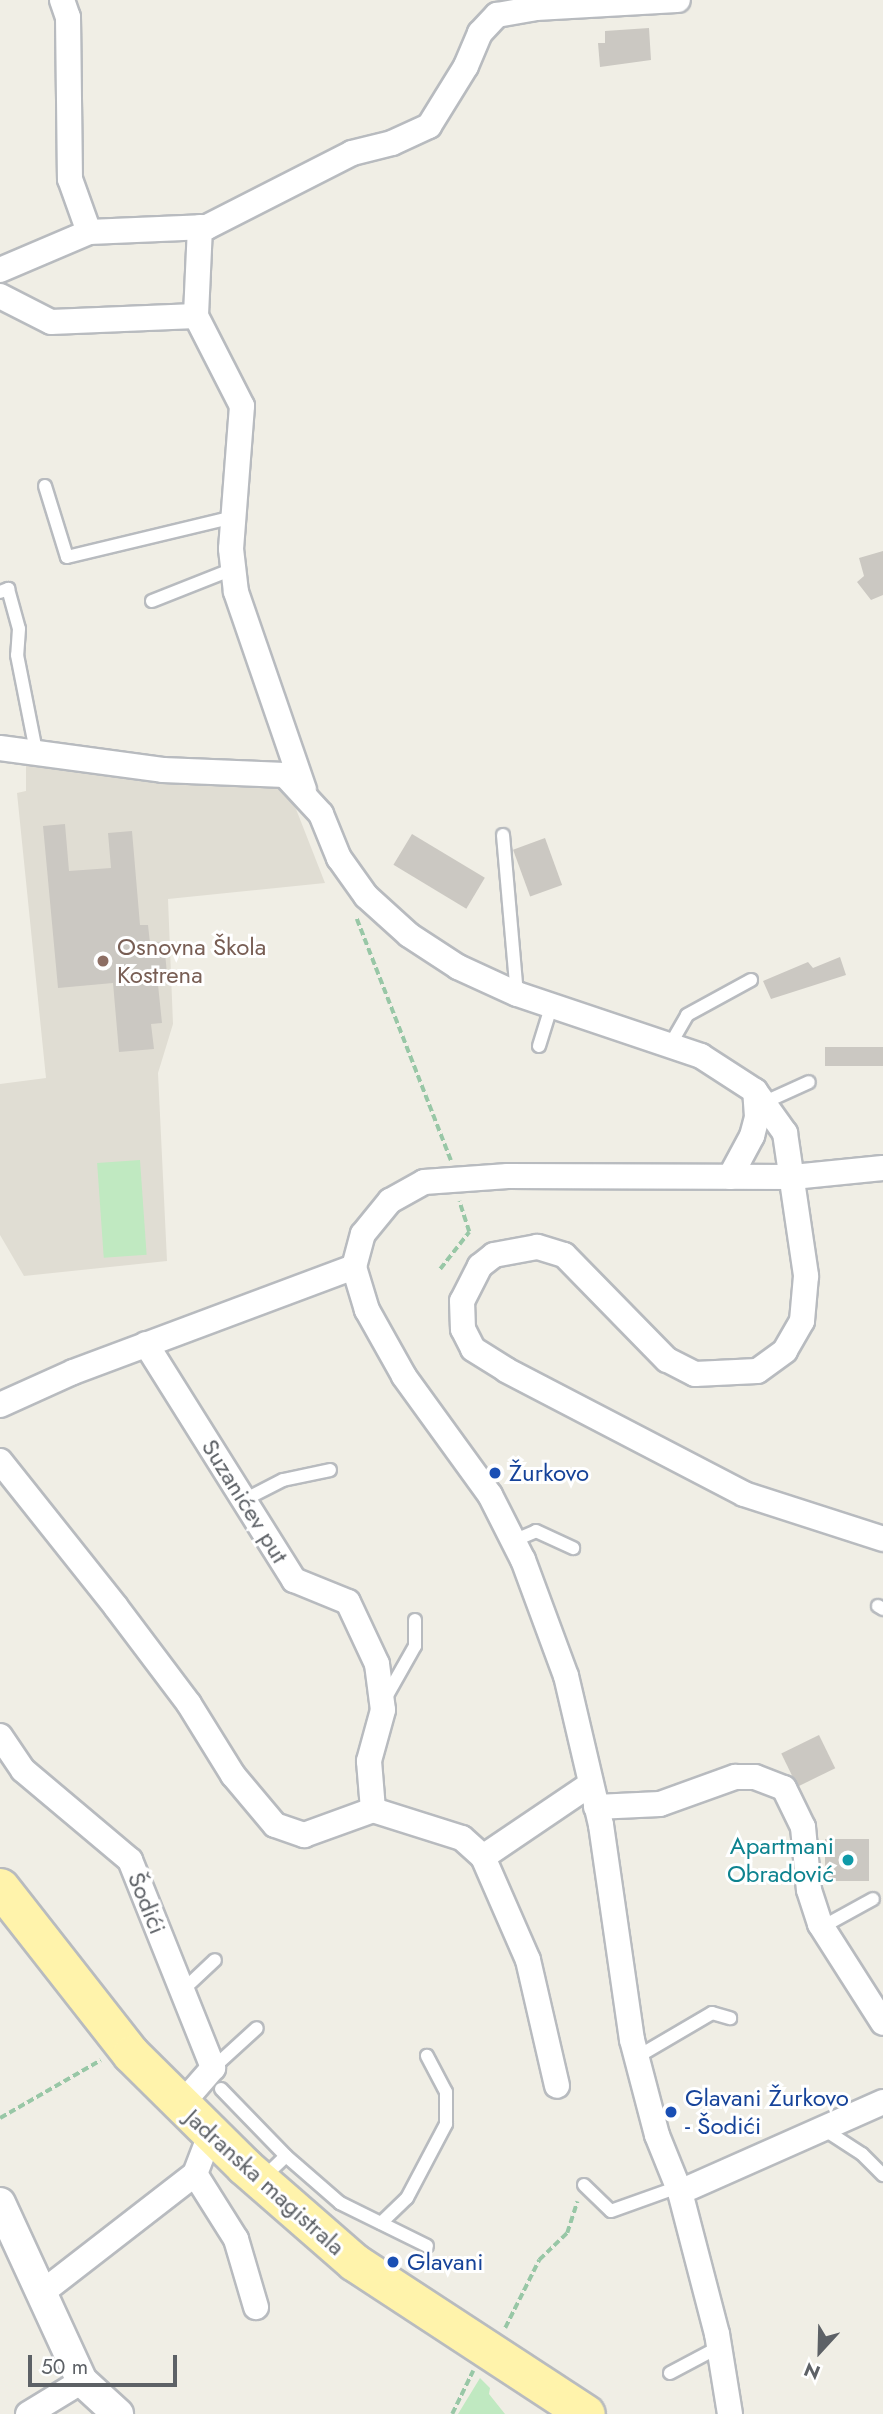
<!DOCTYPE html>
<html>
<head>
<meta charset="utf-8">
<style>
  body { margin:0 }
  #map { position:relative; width:883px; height:2414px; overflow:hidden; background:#f0eee5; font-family:Jost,sans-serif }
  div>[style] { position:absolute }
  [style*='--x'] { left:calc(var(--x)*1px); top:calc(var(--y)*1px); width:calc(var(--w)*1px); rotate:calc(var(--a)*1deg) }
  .education>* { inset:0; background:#e0ddd3 }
  .green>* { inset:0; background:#c0e9c1; transform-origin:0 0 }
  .building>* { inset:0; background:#cbc8c2; transform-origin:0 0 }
  .path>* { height:3.5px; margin-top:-1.75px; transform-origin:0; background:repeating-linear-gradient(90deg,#98c7a6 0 7px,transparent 0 10.5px) }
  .roads { filter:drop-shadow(2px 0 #b8bbbf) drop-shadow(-2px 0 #b8bbbf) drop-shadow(0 2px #b8bbbf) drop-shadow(0 -2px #b8bbbf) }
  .service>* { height:12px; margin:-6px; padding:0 6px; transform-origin:6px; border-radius:6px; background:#fff }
  .minor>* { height:24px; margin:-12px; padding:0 12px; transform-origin:12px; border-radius:12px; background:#fff }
  .tertiary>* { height:30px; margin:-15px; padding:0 15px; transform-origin:15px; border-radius:15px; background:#fff }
  .primary>* { height:37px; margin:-18.5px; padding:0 18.5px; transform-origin:18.5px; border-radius:18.5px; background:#fff3ab }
  .dots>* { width:19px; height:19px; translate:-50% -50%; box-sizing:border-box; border:4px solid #fff; border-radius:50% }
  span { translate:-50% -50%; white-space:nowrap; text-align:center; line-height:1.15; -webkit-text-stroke:6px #fff; paint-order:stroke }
  .education-label { font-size:24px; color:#785e54 }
  .left { translate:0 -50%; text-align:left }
  .transit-label { font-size:24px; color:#164399 }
  .street-label { font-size:24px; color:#5d6166 }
  .culture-label { font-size:24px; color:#0d838f }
  .right { translate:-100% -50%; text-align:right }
  .north { position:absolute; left:785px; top:2316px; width:70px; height:70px; -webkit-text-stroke:5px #fff; paint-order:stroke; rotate:202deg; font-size:19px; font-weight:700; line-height:28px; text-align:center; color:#5d6166 }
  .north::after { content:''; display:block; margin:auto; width:24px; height:32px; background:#5d6166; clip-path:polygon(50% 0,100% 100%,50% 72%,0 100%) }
  .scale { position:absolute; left:28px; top:2355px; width:149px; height:32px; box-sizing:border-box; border:4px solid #5d6166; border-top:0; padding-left:9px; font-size:21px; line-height:24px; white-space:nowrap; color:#5d6166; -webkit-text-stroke:5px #fff; paint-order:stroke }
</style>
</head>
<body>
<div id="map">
  <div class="education">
    <i style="clip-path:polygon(26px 764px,280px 786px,296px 809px,325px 883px,168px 899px,173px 1024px,158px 1073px,167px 1261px,24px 1276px,0 1235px,0 1084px,46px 1078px,17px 793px,26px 791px)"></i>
  </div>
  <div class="green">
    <i style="left:140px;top:1160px;width:95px;height:43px;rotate:86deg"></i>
    <i style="clip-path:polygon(480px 2378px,490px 2388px,489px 2394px,505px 2414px,458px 2414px)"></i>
  </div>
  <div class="building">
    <i style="clip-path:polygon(649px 28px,651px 60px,600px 67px,598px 43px,605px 43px,605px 31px)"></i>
    <i style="clip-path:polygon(883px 551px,883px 595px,871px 600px,857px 582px,864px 576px,859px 558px)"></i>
    <i style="clip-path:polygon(65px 824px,69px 871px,111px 868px,108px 833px,132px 831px,140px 925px,148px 925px,150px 943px,164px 942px,167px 974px,157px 975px,162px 1023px,151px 1024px,154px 1049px,119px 1052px,113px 983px,58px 988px,43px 826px)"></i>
    <i style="left:412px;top:834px;width:85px;height:36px;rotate:31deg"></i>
    <i style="left:545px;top:838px;width:50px;height:34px;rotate:70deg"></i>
    <i style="clip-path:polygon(840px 957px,846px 975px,771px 999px,763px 981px,808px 962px,813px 968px)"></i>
    <i style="left:883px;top:1047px;width:19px;height:58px;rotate:90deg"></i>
    <i style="left:819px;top:1735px;width:37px;height:42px;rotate:64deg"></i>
    <i style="left:869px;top:1839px;width:42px;height:44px;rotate:90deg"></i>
  </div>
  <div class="path">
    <i style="--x:357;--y:919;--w:259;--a:68.7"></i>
    <i style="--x:440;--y:1269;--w:47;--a:-51.9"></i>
    <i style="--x:469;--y:1232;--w:32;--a:-108"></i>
    <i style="--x:0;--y:2118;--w:116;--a:-29.9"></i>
    <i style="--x:505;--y:2328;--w:76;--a:-63.4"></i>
    <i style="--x:539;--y:2260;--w:39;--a:-44"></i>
    <i style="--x:567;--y:2233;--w:33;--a:-72"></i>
    <i style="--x:452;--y:2414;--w:48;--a:-64"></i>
  </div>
  <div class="roads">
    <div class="service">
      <i style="--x:45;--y:486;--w:74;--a:72.8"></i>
      <i style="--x:67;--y:557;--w:172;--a:-13.5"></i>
      <i style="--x:0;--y:592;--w:9;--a:-21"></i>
      <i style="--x:8;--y:589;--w:41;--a:74.6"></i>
      <i style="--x:19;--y:629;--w:26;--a:94"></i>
      <i style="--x:17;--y:655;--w:98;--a:78.8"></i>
      <i style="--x:152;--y:601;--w:87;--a:-21.6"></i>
      <i style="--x:503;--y:835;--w:160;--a:85"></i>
      <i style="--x:670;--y:1045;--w:34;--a:-60"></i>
      <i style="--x:687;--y:1015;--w:73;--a:-28.7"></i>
      <i style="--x:539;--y:1046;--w:44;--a:-72.8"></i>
      <i style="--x:765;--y:1102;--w:48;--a:-24.4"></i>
      <i style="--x:244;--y:1500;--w:44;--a:-27.1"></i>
      <i style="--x:283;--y:1480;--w:48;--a:-12"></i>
      <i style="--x:513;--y:1541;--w:25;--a:-23"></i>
      <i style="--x:536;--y:1531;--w:41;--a:24.7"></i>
      <i style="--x:878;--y:1606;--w:6;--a:31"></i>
      <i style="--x:385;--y:1699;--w:61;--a:-60.5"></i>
      <i style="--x:415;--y:1646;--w:26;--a:-90"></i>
      <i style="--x:822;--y:1927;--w:58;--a:-28.8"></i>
      <i style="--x:182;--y:1991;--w:45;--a:-43.2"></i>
      <i style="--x:637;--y:2057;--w:87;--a:-30.4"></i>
      <i style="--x:712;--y:2013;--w:19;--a:16"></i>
      <i style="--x:213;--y:2068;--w:59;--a:-42.3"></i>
      <i style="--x:221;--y:2089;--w:93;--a:45.9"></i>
      <i style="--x:825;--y:2130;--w:44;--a:33"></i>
      <i style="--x:862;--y:2154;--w:30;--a:45"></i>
      <i style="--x:262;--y:2179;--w:33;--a:-44"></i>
      <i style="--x:286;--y:2156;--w:72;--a:41"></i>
      <i style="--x:340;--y:2203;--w:97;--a:26.3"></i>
      <i style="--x:584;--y:2185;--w:37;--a:44"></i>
      <i style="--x:611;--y:2211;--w:71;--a:-19.7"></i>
      <i style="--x:381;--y:2223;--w:36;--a:-44"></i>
      <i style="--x:407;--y:2198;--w:84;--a:-62.2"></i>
      <i style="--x:446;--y:2124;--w:32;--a:-90"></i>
      <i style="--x:446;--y:2092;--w:41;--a:-117.8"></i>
      <i style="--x:670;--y:2373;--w:55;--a:-28"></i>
    </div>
    <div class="minor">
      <i style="--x:62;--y:0;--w:18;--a:71"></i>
      <i style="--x:68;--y:17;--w:162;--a:89.3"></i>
      <i style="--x:70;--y:179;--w:56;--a:70.3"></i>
      <i style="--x:89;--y:232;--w:118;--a:-2.4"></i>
      <i style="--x:207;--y:227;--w:163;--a:-27"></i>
      <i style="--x:352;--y:153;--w:41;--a:-14"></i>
      <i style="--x:392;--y:143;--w:41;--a:-24.7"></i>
      <i style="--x:429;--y:126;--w:70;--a:-58.3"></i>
      <i style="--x:466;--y:66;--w:36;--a:-67"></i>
      <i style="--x:480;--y:33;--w:25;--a:-47"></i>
      <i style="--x:497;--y:15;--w:39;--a:-10"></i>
      <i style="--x:535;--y:8;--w:143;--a:-3.2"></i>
      <i style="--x:200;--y:227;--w:89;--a:92.6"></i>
      <i style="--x:196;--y:316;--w:101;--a:62.9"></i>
      <i style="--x:242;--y:406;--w:143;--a:94.4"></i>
      <i style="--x:231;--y:549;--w:43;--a:83.4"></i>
      <i style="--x:236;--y:592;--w:209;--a:71"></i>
      <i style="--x:0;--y:270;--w:97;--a:-23.1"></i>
      <i style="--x:0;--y:296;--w:57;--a:27"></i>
      <i style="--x:51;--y:322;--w:145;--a:-2.4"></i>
      <i style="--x:0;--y:748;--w:164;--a:7.7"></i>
      <i style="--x:163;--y:770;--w:122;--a:2.3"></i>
      <i style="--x:285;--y:775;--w:53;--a:47.3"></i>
      <i style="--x:321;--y:814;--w:48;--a:67.8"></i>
      <i style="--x:339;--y:858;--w:47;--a:54.6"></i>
      <i style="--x:366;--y:896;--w:58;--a:42.2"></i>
      <i style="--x:409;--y:935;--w:59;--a:33.1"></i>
      <i style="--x:458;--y:967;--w:65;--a:24.6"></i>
      <i style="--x:517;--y:994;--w:194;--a:18.6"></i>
      <i style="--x:701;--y:1056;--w:64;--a:32.9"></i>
      <i style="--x:755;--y:1091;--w:52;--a:54.5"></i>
      <i style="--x:785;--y:1133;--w:145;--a:81.6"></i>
      <i style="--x:806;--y:1276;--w:45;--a:95.1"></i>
      <i style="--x:802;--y:1321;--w:34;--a:120"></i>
      <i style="--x:785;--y:1351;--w:34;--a:144"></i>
      <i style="--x:757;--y:1371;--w:62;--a:177.2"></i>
      <i style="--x:695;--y:1374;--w:31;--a:-153"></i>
      <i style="--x:667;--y:1360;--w:147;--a:-134.4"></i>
      <i style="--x:564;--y:1255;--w:28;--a:-163"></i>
      <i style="--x:537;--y:1247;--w:44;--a:169.5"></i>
      <i style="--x:494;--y:1255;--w:18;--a:142"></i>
      <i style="--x:480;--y:1266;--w:39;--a:117"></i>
      <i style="--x:462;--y:1301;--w:28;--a:88"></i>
      <i style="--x:463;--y:1329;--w:22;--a:63"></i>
      <i style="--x:473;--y:1349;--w:39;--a:32"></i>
      <i style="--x:506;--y:1370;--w:268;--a:27.5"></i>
      <i style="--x:744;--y:1494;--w:146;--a:17.9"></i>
      <i style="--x:730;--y:1177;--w:47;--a:-61.8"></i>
      <i style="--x:752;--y:1136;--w:20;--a:-75"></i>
      <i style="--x:757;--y:1117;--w:26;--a:-94"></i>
      <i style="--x:146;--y:1344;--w:279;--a:57.9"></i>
      <i style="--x:294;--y:1580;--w:58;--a:22.2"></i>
      <i style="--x:348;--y:1602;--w:68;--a:64.9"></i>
      <i style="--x:377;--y:1664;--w:46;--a:82.6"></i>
      <i style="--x:383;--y:1710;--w:53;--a:105.4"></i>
      <i style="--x:369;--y:1761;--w:49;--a:85.3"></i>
      <i style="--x:373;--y:1810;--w:93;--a:17.5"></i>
      <i style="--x:462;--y:1838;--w:28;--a:42"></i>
      <i style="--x:483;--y:1857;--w:112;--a:66.4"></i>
      <i style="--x:528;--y:1960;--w:129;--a:77"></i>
      <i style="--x:0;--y:1405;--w:80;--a:-24.3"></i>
      <i style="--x:73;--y:1372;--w:300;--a:-20.5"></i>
      <i style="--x:0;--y:1461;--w:186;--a:51.5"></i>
      <i style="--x:116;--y:1607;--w:121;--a:53"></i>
      <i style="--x:189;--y:1704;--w:84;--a:58.2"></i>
      <i style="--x:233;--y:1775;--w:65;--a:50"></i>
      <i style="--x:275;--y:1825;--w:31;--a:19"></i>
      <i style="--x:304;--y:1835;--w:73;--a:-19.9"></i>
      <i style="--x:0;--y:1736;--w:41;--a:55.9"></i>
      <i style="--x:23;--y:1770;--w:140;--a:40.1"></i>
      <i style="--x:130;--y:1860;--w:224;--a:68.2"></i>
      <i style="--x:213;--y:2068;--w:50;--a:131"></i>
      <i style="--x:596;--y:1807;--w:64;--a:-2.7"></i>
      <i style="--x:660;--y:1804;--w:80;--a:-19.8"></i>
      <i style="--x:735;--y:1777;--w:20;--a:0"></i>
      <i style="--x:755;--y:1777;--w:31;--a:21"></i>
      <i style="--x:784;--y:1788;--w:43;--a:64"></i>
      <i style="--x:803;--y:1827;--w:63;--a:84.6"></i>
      <i style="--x:809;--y:1890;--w:36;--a:72"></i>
      <i style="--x:820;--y:1924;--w:117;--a:57.5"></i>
      <i style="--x:483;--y:1857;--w:130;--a:-34.1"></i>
      <i style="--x:195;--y:2174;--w:77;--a:57.8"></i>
      <i style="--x:236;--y:2239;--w:71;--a:73.6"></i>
      <i style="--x:680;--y:2192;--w:222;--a:-23.9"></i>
      <i style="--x:44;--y:2291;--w:191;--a:-37.8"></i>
      <i style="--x:195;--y:2174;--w:42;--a:-69"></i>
      <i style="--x:28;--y:2414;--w:63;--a:-31.4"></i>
      <i style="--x:730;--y:2414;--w:81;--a:-99.2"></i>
      <i style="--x:717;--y:2334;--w:147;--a:-104.6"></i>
      <i style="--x:680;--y:2192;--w:61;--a:-112"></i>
      <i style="--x:657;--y:2135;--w:98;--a:-104.7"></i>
      <i style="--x:632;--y:2040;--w:217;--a:-98.2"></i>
      <i style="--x:601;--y:1825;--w:153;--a:-103.2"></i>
      <i style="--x:566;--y:1676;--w:124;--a:-110.3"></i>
      <i style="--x:523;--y:1560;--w:73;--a:-116.9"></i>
      <i style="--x:490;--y:1495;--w:147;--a:-125.9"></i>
      <i style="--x:404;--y:1376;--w:76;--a:-119.3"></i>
      <i style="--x:367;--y:1310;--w:45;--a:-106.8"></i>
      <i style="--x:354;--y:1267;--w:34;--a:-75"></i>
      <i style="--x:363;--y:1234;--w:43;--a:-50.7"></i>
      <i style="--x:390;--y:1201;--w:39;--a:-29"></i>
      <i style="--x:424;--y:1182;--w:84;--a:-4.1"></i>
      <i style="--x:508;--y:1176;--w:285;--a:0.2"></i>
      <i style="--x:793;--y:1177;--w:90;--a:-5.7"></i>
    </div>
    <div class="tertiary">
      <i style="--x:0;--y:2203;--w:196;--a:65.3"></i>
      <i style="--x:82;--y:2381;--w:49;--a:42.5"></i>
    </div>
    <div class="primary">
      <i style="--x:0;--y:1887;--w:212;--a:51.9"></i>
      <i style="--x:131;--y:2054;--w:159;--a:44.7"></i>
      <i style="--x:244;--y:2166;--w:146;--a:41.1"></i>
      <i style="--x:354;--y:2262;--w:277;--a:33.2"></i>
    </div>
  </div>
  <div class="dots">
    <i style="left:103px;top:961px;background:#8d6e63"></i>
    <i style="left:495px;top:1473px;background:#1a4fb4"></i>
    <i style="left:848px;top:1860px;background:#0f9aa8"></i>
    <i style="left:671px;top:2112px;background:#1a4fb4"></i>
    <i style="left:393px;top:2262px;background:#1a4fb4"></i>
  </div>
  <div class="education-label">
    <span class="left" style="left:117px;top:961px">Osnovna Škola<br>Kostrena</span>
  </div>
  <div class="transit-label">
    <span class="left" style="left:509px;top:1473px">Žurkovo</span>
    <span class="left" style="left:685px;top:2112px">Glavani Žurkovo<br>- Šodići</span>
    <span class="left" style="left:407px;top:2262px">Glavani</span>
  </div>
  <div class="street-label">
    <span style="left:245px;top:1501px;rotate:58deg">Suzanićev put</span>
    <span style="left:147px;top:1903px;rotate:68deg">Šodići</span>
    <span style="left:265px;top:2182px;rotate:42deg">Jadranska magistrala</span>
  </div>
  <div class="culture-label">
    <span class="right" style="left:834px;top:1860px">Apartmani<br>Obradović</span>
  </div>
  <div class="north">N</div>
  <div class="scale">50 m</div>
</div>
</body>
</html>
